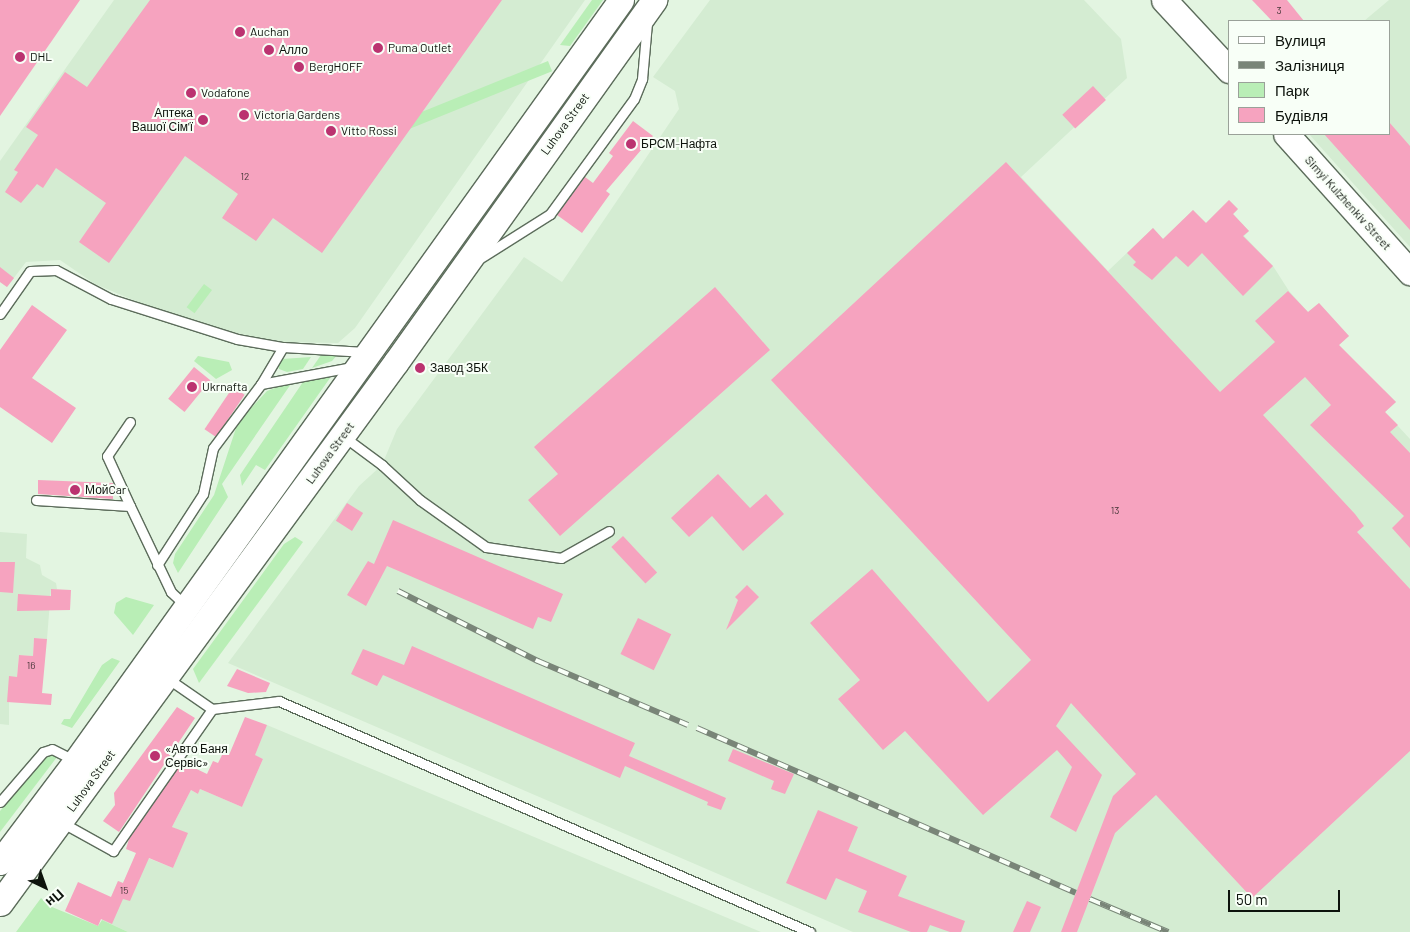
<!DOCTYPE html>
<html>
<head>
<meta charset="utf-8">
<style>
  body { margin:0 }
  #map { position:relative; width:1410px; height:932px; overflow:hidden; background:#e3f5e1; font-family:Barlow,sans-serif }
  div>[style] { position:absolute }
  [style*='--x'] { left:calc(var(--x)*1px); top:calc(var(--y)*1px); width:calc(var(--w)*1px); rotate:calc(var(--a)*1deg) }
  .built>* { inset:0; background:#d4ecd2 }
  .green>* { inset:0; background:#b9eeb6; transform-origin:0 0 }
  .building>* { inset:0; background:#f6a3bf; transform-origin:0 0 }
  .roads { filter:drop-shadow(1px 0 #5c6c5b) drop-shadow(-1px 0 #5c6c5b) drop-shadow(0 1px #5c6c5b) drop-shadow(0 -1px #5c6c5b) }
  .service>* { height:9px; margin:-4.5px; padding:0 4.5px; transform-origin:4.5px; border-radius:4.5px; background:#fff }
  .secondary>* { height:25px; margin:-12.5px; padding:0 12.5px; transform-origin:12.5px; border-radius:12.5px; background:#fff }
  .rail>* { height:5.5px; margin-top:-2.75px; transform-origin:0; background:repeating-linear-gradient(90deg,#f8fff7 0 11px,#798578 0 22px); box-sizing:border-box; border-block:1px solid #798578 }
  .dots>* { width:14px; height:14px; translate:-50% -50%; box-sizing:border-box; border:2px solid #f8fff7; border-radius:50% }
  span { translate:-50% -50%; white-space:nowrap; text-align:center; line-height:1.15; -webkit-text-stroke:4px #f8fff7; paint-order:stroke }
  .number-label { font-size:10px; color:#473739 }
  .number-label span { -webkit-text-stroke-width:0 }
  .poi-label { font-size:12px; color:#0d130c }
  .left { translate:0 -50%; text-align:left }
  .right { translate:-100% -50%; text-align:right }
  .street-label { font-size:12px; color:#0d130c }
  .legend { position:absolute; left:1228px; top:20px; width:162px; height:115px; box-sizing:border-box; background:#f8fff7; border:1px solid #9aa199; margin:0; padding:6px 9px; list-style:none; font-size:15px; color:#0d130c }
  .legend li { display:flex; align-items:center; gap:10px; height:25px }
  .legend b { width:25px; border:1px solid #9aa199 }
  .north { position:absolute; left:20px; top:862px; width:50px; height:50px; -webkit-text-stroke:4px #f8fff7; paint-order:stroke; rotate:138deg; font-size:14px; font-weight:700; line-height:20px; text-align:center; color:#0d130c }
  .north::after { content:''; display:block; margin:auto; width:18px; height:22px; background:#0d130c; clip-path:polygon(50% 0,100% 100%,50% 72%,0 100%) }
  .scale { position:absolute; left:1228px; top:890px; width:112px; height:22px; box-sizing:border-box; border:2px solid #0d130c; border-top:0; padding-left:6px; font-size:15px; line-height:18px; white-space:nowrap; color:#0d130c; -webkit-text-stroke:4px #f8fff7; paint-order:stroke }
</style>
</head>
<body>
<div id="map">
  <div class="built">
    <i style="clip-path:polygon(114px 0,585px 0,355px 328px,338px 343px,280px 342px,188px 323px,95px 284px,60px 260px,26px 262px,7px 287px,0 282px,0 161px)"></i>
    <i style="clip-path:polygon(710px 0,1084px 0,1121px 39px,1127px 78px,1021px 177px,1108px 271px,1153px 228px,1163px 239px,1193px 210px,1206px 223px,1229px 200px,1238px 209px,1233px 214px,1249px 231px,1244px 236px,1273px 266px,1289px 291px,1308px 312px,1319px 303px,1349px 336px,1339px 345px,1377px 385px,1368px 406px,1384px 390px,1396px 402px,1385px 412px,1410px 439px,1410px 932px,853px 932px,228px 663px,359px 486px,382px 465px,397px 429px,524px 257px,562px 282px,679px 109px,675px 91px,653px 77px)"></i>
    <i style="clip-path:polygon(1389px 0,1410px 0,1410px 247px,1309px 134px,1389px 134px,1389px 21px,1364px 21px)"></i>
    <i style="clip-path:polygon(0 532px,27px 534px,26px 558px,40px 565px,42px 575px,56px 583px,57px 589px,51px 589px,47px 639px,34px 638px,33px 656px,19px 655px,17px 677px,9px 677px,9px 725px,0 724px)"></i>
    <i style="clip-path:polygon(267px 725px,761px 932px,128px 932px,102px 920px,118px 881px,123px 883px,129px 870px,137px 873px,143px 856px,173px 868px,187px 834px,172px 827px,191px 790px,198px 794px,200px 789px,242px 807px,263px 759px,233px 746px)"></i>
  </div>
  <div class="green">
    <i style="clip-path:polygon(592px 0,603px 0,570px 46px,560px 45px)"></i>
    <i style="left:548px;top:61px;width:11px;height:326px;rotate:68deg"></i>
    <i style="left:204px;top:284px;width:10px;height:29px;rotate:37deg"></i>
    <i style="clip-path:polygon(338px 354px,332px 361px,312px 368px,321px 355px)"></i>
    <i style="clip-path:polygon(198px 356px,229px 362px,232px 370px,216px 379px,194px 361px)"></i>
    <i style="clip-path:polygon(311px 357px,303px 369px,287px 372px,279px 369px,278px 362px,282px 359px)"></i>
    <i style="clip-path:polygon(326px 376px,330px 378px,265px 470px,256px 465px,242px 486px,240px 475px,305px 379px)"></i>
    <i style="clip-path:polygon(293px 381px,222px 484px,228px 497px,178px 573px,173px 563px,175px 554px,214px 495px,238px 422px,267px 391px)"></i>
    <i style="clip-path:polygon(295px 537px,303px 542px,199px 683px,193px 669px,284px 544px)"></i>
    <i style="clip-path:polygon(126px 597px,154px 605px,133px 635px,114px 613px,116px 603px)"></i>
    <i style="clip-path:polygon(112px 658px,120px 661px,72px 728px,61px 724px,64px 719px,70px 719px,102px 665px)"></i>
    <i style="clip-path:polygon(50px 753px,57px 757px,0 832px,0 811px)"></i>
    <i style="clip-path:polygon(41px 898px,52px 907px,98px 926px,102px 920px,128px 932px,16px 932px)"></i>
  </div>
  <div class="building">
    <i style="clip-path:polygon(0 0,80px 0,0 116px)"></i>
    <i style="clip-path:polygon(150px 0,502px 0,322px 253px,273px 218px,256px 241px,222px 218px,238px 194px,185px 156px,109px 263px,79px 242px,106px 203px,56px 168px,43px 188px,37px 184px,21px 203px,5px 192px,18px 172px,14px 170px,38px 135px,26px 127px,65px 72px,87px 87px)"></i>
    <i style="clip-path:polygon(1252px 0,1287px 0,1304px 21px,1272px 21px)"></i>
    <i style="left:1093px;top:86px;width:19px;height:42px;rotate:47deg"></i>
    <i style="clip-path:polygon(633px 121px,653px 136px,606px 191px,610px 194px,582px 233px,557px 215px,585px 177px,593px 183px,613px 156px,609px 153px)"></i>
    <i style="clip-path:polygon(1389px 122px,1410px 146px,1410px 230px,1324px 134px,1389px 134px)"></i>
    <i style="clip-path:polygon(1006px 162px,1220px 392px,1275px 342px,1255px 321px,1288px 291px,1308px 312px,1319px 303px,1349px 336px,1339px 345px,1396px 402px,1385px 412px,1398px 425px,1390px 432px,1410px 453px,1410px 548px,1392px 528px,1404px 516px,1310px 425px,1331px 405px,1305px 377px,1263px 415px,1355px 514px,1364px 526px,1357px 532px,1410px 589px,1410px 751px,1252px 898px,1156px 795px,1115px 833px,1077px 932px,1061px 932px,1113px 796px,1136px 774px,1071px 703px,1056px 726px,1102px 775px,1076px 832px,1050px 817px,1072px 767px,1057px 750px,983px 815px,905px 731px,883px 750px,838px 699px,860px 680px,810px 623px,872px 569px,988px 702px,1031px 660px,771px 380px)"></i>
    <i style="clip-path:polygon(1229px 200px,1238px 209px,1233px 214px,1249px 231px,1243px 236px,1273px 266px,1243px 296px,1202px 253px,1188px 267px,1176px 256px,1152px 280px,1133px 265px,1136px 262px,1127px 253px,1153px 228px,1163px 239px,1193px 210px,1206px 223px)"></i>
    <i style="clip-path:polygon(0 267px,14px 278px,7px 287px,0 282px)"></i>
    <i style="clip-path:polygon(715px 287px,770px 350px,560px 536px,528px 500px,558px 474px,534px 447px)"></i>
    <i style="clip-path:polygon(32px 305px,67px 330px,32px 378px,76px 408px,52px 443px,0 407px,0 350px)"></i>
    <i style="left:194px;top:367px;width:21px;height:41px;rotate:39deg"></i>
    <i style="left:233px;top:387px;width:14px;height:51px;rotate:34deg"></i>
    <i style="clip-path:polygon(718px 474px,750px 508px,766px 494px,784px 514px,743px 551px,712px 516px,689px 537px,671px 518px)"></i>
    <i style="clip-path:polygon(38px 480px,113px 483px,113px 499px,38px 494px)"></i>
    <i style="left:347px;top:503px;width:19px;height:21px;rotate:32deg"></i>
    <i style="clip-path:polygon(393px 520px,563px 594px,551px 622px,538px 617px,533px 629px,387px 566px,366px 606px,347px 595px,368px 561px,374px 564px)"></i>
    <i style="left:623px;top:536px;width:50px;height:16px;rotate:47deg"></i>
    <i style="clip-path:polygon(0 562px,15px 562px,13px 593px,0 592px)"></i>
    <i style="clip-path:polygon(747px 585px,759px 597px,726px 630px,738px 600px,735px 597px)"></i>
    <i style="clip-path:polygon(51px 589px,71px 590px,70px 610px,17px 611px,18px 594px,51px 596px)"></i>
    <i style="left:638px;top:618px;width:37px;height:40px;rotate:26deg"></i>
    <i style="clip-path:polygon(34px 638px,47px 639px,42px 693px,52px 694px,51px 705px,7px 702px,9px 676px,17px 677px,19px 655px,33px 656px)"></i>
    <i style="clip-path:polygon(412px 646px,635px 743px,629px 756px,726px 798px,721px 810px,707px 805px,708px 802px,625px 766px,620px 778px,383px 675px,377px 686px,351px 674px,363px 649px,404px 665px)"></i>
    <i style="clip-path:polygon(237px 669px,270px 683px,266px 692px,248px 693px,227px 686px)"></i>
    <i style="clip-path:polygon(177px 707px,195px 718px,119px 832px,103px 821px,115px 805px,114px 793px)"></i>
    <i style="clip-path:polygon(245px 717px,267px 725px,255px 755px,263px 759px,242px 807px,200px 789px,198px 794px,191px 790px,172px 827px,188px 833px,173px 868px,149px 858px,130px 901px,123px 899px,112px 924px,101px 919px,98px 926px,65px 911px,78px 882px,111px 897px,118px 881px,123px 883px,136px 853px,126px 849px,129px 839px,182px 762px,207px 774px,213px 761px,218px 763px,223px 753px,229px 755px)"></i>
    <i style="clip-path:polygon(733px 749px,794px 774px,785px 794px,771px 789px,774px 781px,728px 761px)"></i>
    <i style="clip-path:polygon(818px 810px,858px 827px,848px 851px,907px 876px,898px 896px,965px 921px,961px 932px,950px 932px,930px 925px,927px 932px,911px 932px,858px 912px,867px 891px,836px 878px,826px 900px,786px 883px)"></i>
    <i style="clip-path:polygon(1027px 901px,1041px 907px,1030px 932px,1013px 932px)"></i>
  </div>
  <div class="roads">
    <div class="service">
      <i style="--x:482;--y:257;--w:80;--a:-32.3"></i>
      <i style="--x:550;--y:214;--w:142;--a:-53.9"></i>
      <i style="--x:634;--y:99;--w:22;--a:-68"></i>
      <i style="--x:642;--y:79;--w:56;--a:-84.9"></i>
      <i style="--x:0;--y:314;--w:52;--a:-55.1"></i>
      <i style="--x:30;--y:271;--w:26;--a:-2"></i>
      <i style="--x:56;--y:270;--w:62;--a:27.8"></i>
      <i style="--x:111;--y:299;--w:132;--a:17.6"></i>
      <i style="--x:237;--y:339;--w:47;--a:9.9"></i>
      <i style="--x:283;--y:347;--w:82;--a:3.5"></i>
      <i style="--x:261;--y:384;--w:93;--a:-10.6"></i>
      <i style="--x:130;--y:422;--w:41;--a:124.1"></i>
      <i style="--x:107;--y:456;--w:55;--a:65.3"></i>
      <i style="--x:343;--y:436;--w:49;--a:36.6"></i>
      <i style="--x:382;--y:465;--w:52;--a:42.6"></i>
      <i style="--x:420;--y:500;--w:81;--a:35.5"></i>
      <i style="--x:486;--y:547;--w:76;--a:8.3"></i>
      <i style="--x:561;--y:558;--w:55;--a:-29.4"></i>
      <i style="--x:36;--y:500;--w:94;--a:3.7"></i>
      <i style="--x:130;--y:506;--w:95;--a:64.5"></i>
      <i style="--x:171;--y:592;--w:21;--a:43"></i>
      <i style="--x:157;--y:565;--w:85;--a:-57.1"></i>
      <i style="--x:203;--y:494;--w:47;--a:-77.7"></i>
      <i style="--x:213;--y:448;--w:80;--a:-53.1"></i>
      <i style="--x:261;--y:384;--w:43;--a:-59.3"></i>
      <i style="--x:167;--y:678;--w:55;--a:34.6"></i>
      <i style="--x:212;--y:709;--w:67;--a:-6.8"></i>
      <i style="--x:279;--y:701;--w:579;--a:23.51"></i>
      <i style="--x:0;--y:802;--w:66;--a:-49.3"></i>
      <i style="--x:43;--y:752;--w:9;--a:-18"></i>
      <i style="--x:52;--y:749;--w:25;--a:27"></i>
      <i style="--x:61;--y:822;--w:60;--a:29.1"></i>
      <i style="--x:113;--y:851;--w:173;--a:-55.1"></i>
    </div>
    <div class="secondary">
      <i style="--x:1164;--y:0;--w:96;--a:47.1"></i>
      <i style="--x:1286;--y:134;--w:186;--a:48.1"></i>
      <i style="--x:0;--y:862;--w:126;--a:-53"></i>
      <i style="--x:76;--y:761;--w:936;--a:-54.39"></i>
      <i style="--x:0;--y:903;--w:670;--a:-53.8"></i>
      <i style="--x:396;--y:362;--w:445;--a:-54.5"></i>
    </div>
  </div>
  <div class="rail">
    <i style="--x:398;--y:591;--w:157;--a:26.6"></i>
    <i style="--x:538;--y:661;--w:163;--a:23.1"></i>
    <i style="--x:697;--y:728;--w:413;--a:23.5"></i>
    <i style="--x:1090;--y:899;--w:85;--a:22.9"></i>
  </div>
  <div class="dots">
    <i style="left:240px;top:32px;background:#bb3370"></i>
    <i style="left:378px;top:48px;background:#bb3370"></i>
    <i style="left:269px;top:50px;background:#bb3370"></i>
    <i style="left:20px;top:57px;background:#bb3370"></i>
    <i style="left:299px;top:67px;background:#bb3370"></i>
    <i style="left:191px;top:93px;background:#bb3370"></i>
    <i style="left:244px;top:115px;background:#bb3370"></i>
    <i style="left:203px;top:120px;background:#bb3370"></i>
    <i style="left:331px;top:131px;background:#bb3370"></i>
    <i style="left:631px;top:144px;background:#bb3370"></i>
    <i style="left:420px;top:368px;background:#bb3370"></i>
    <i style="left:192px;top:387px;background:#bb3370"></i>
    <i style="left:75px;top:490px;background:#bb3370"></i>
    <i style="left:155px;top:756px;background:#bb3370"></i>
  </div>
  <div class="number-label">
    <span style="left:1279px;top:11px">3</span>
    <span style="left:245px;top:177px">12</span>
    <span style="left:1115px;top:511px">13</span>
    <span style="left:31px;top:666px">16</span>
    <span style="left:124px;top:891px">15</span>
  </div>
  <div class="poi-label">
    <span class="left" style="left:250px;top:32px">Auchan</span>
    <span class="left" style="left:388px;top:48px">Puma Outlet</span>
    <span class="left" style="left:279px;top:50px">Алло</span>
    <span class="left" style="left:30px;top:57px">DHL</span>
    <span class="left" style="left:309px;top:67px">BergHOFF</span>
    <span class="left" style="left:201px;top:93px">Vodafone</span>
    <span class="right" style="left:193px;top:120px">Аптека<br>Вашої Сім'ї</span>
    <span class="left" style="left:254px;top:115px">Victoria Gardens</span>
    <span class="left" style="left:341px;top:131px">Vitto Rossi</span>
    <span class="left" style="left:641px;top:144px">БРСМ-Нафта</span>
    <span class="left" style="left:430px;top:368px">Завод ЗБК</span>
    <span class="left" style="left:202px;top:387px">Ukrnafta</span>
    <span class="left" style="left:85px;top:490px">МойCar</span>
    <span class="left" style="left:165px;top:756px">«Авто Баня<br>Сервіс»</span>
  </div>
  <div class="street-label">
    <span style="left:565px;top:124px;rotate:-54deg">Luhova Street</span>
    <span style="left:1348px;top:203px;rotate:48deg">Simyi Kulzhenkiv Street</span>
    <span style="left:330px;top:453px;rotate:-54deg">Luhova Street</span>
    <span style="left:91px;top:781px;rotate:-54deg">Luhova Street</span>
  </div>
  <ul class="legend">
  <li><b style="height:6px;background:#fff"></b>Вулиця</li>
  <li><b style="height:6px;background:#798578"></b>Залізниця</li>
  <li><b style="height:14px;background:#b9eeb6"></b>Парк</li>
  <li><b style="height:14px;background:#f6a3bf"></b>Будівля</li>
  </ul>
  <div class="north">Пн</div>
  <div class="scale">50 m</div>
</div>
</body>
</html>
